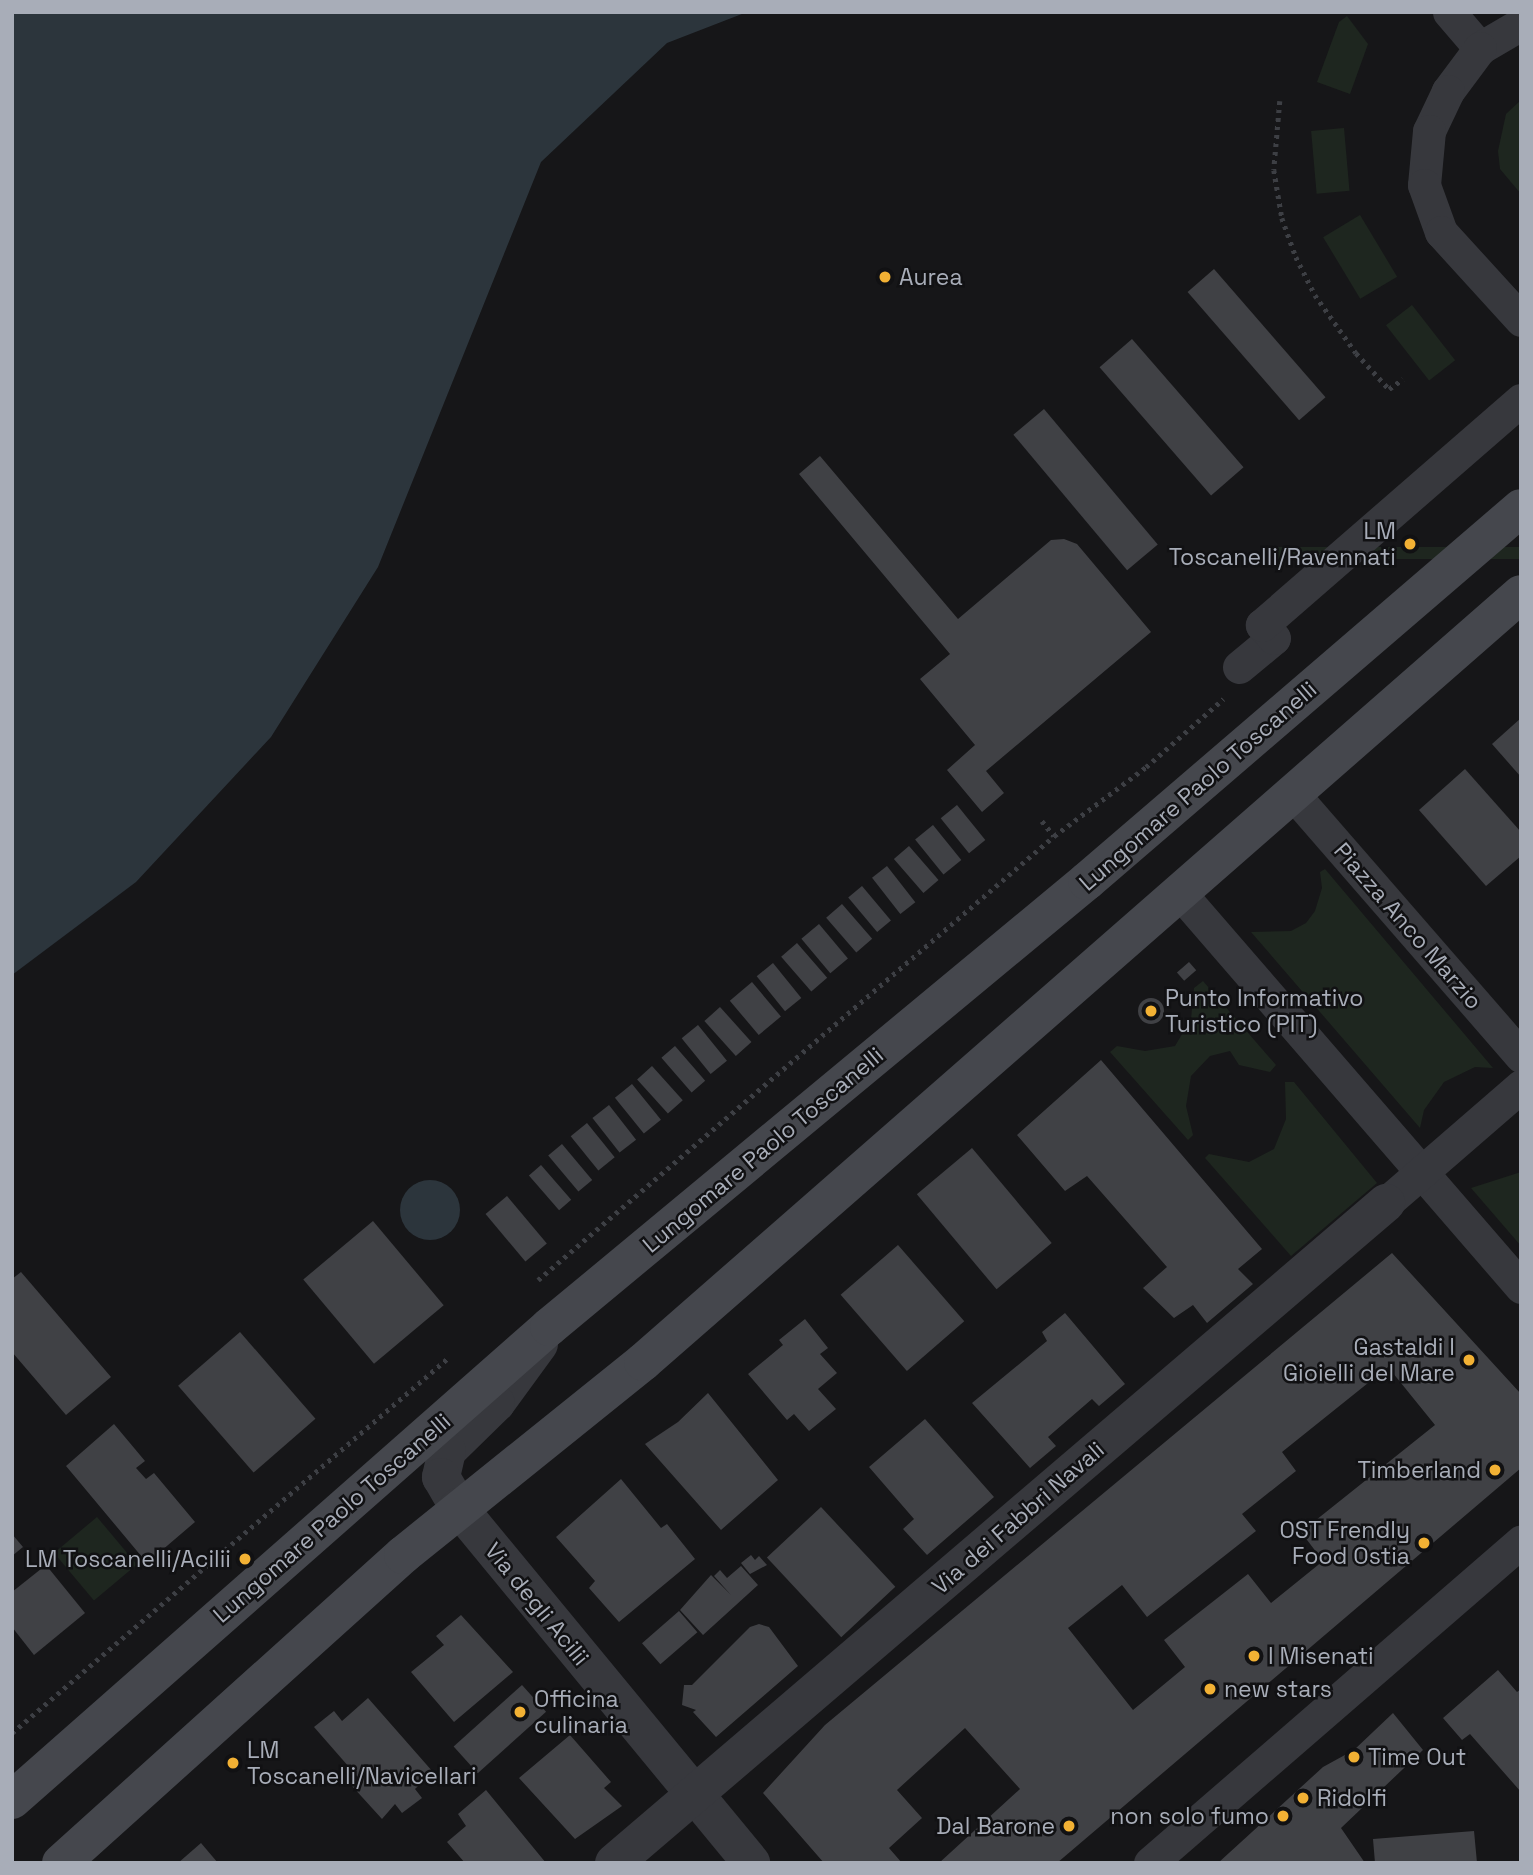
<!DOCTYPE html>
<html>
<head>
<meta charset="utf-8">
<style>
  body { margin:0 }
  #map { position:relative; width:1533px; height:1875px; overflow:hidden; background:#161618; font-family:"Space Grotesk",sans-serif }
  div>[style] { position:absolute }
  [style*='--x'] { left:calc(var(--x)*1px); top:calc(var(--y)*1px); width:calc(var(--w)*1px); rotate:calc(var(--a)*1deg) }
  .green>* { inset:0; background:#1e261f; transform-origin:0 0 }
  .water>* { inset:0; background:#2c353c }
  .round { border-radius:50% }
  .building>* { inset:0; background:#404145; transform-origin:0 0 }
  .path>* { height:4.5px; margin-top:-2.25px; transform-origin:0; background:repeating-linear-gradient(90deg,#3d3f44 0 3.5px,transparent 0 8.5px) }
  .pedestrian>* { height:33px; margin:-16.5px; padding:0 16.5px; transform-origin:16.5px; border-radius:16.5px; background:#37383d }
  .minor>* { height:38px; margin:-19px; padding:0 19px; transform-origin:19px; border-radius:19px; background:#37383d }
  .secondary>* { height:38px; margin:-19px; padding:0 19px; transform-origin:19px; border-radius:19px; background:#45474d }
  .dots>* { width:19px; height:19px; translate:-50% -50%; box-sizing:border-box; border:4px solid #111113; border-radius:50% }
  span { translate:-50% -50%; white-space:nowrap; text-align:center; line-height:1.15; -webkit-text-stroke:5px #111113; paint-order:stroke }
  .poi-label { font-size:23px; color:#a8adb8 }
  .left { translate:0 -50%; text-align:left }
  .right { translate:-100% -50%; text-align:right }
  .street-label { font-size:23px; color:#a8adb8 }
  .frame { position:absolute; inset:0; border:14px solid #a8adb8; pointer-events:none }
</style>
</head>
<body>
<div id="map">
  <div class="green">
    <i style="clip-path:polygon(1347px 16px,1368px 44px,1350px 94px,1317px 82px,1339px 22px)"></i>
    <i style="clip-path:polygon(1521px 100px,1521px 194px,1500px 169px,1498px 151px,1506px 114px)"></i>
    <i style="left:1344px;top:128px;width:63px;height:33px;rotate:85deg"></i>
    <i style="left:1360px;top:215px;width:72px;height:43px;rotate:59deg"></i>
    <i style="left:1412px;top:305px;width:70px;height:33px;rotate:52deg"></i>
    <i style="left:1521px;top:547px;width:12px;height:245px;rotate:90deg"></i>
    <i style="clip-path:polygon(1325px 869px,1493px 1068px,1475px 1067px,1444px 1082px,1424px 1110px,1420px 1128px,1251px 932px,1291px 931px,1306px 923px,1315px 911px,1322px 888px,1320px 872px)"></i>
    <i style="clip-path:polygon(1203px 981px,1276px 1065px,1270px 1072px,1239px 1065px,1230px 1051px,1210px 1056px,1191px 1076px,1186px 1106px,1193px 1135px,1188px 1140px,1110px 1052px,1117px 1046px,1145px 1051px,1175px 1046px,1191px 1019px,1194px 988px)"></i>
    <i style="clip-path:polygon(1285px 1082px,1294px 1082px,1377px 1183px,1291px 1256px,1205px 1158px,1209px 1154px,1249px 1162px,1274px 1149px,1286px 1119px)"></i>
    <i style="clip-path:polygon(1521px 1172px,1521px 1246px,1471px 1188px)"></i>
    <i style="left:97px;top:1517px;width:62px;height:56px;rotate:50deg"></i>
  </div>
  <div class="water">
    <i style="clip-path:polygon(12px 12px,747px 12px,667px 43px,541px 162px,378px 567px,271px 737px,136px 882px,12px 975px)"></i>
    <i class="round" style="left:400px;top:1180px;width:60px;height:60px"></i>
  </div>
  <div class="building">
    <i style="left:1214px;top:269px;width:170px;height:35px;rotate:49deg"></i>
    <i style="left:1132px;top:339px;width:170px;height:43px;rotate:49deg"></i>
    <i style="left:1044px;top:409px;width:177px;height:40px;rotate:50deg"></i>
    <i style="clip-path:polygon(820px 456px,958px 619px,1051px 540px,1064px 539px,1077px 544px,1151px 632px,986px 771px,1004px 793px,982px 812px,947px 770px,975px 745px,920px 679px,950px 654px,799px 474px)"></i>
    <i style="clip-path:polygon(1521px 718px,1521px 777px,1492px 744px)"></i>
    <i style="clip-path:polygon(1465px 769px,1521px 832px,1521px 856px,1486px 886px,1419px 810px)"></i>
    <i style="left:957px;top:805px;width:45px;height:21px;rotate:51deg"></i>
    <i style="left:933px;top:825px;width:45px;height:23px;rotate:51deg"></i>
    <i style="left:909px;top:846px;width:45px;height:20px;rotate:49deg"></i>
    <i style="left:887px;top:866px;width:46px;height:19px;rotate:52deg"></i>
    <i style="left:862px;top:886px;width:45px;height:18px;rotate:50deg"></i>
    <i style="left:842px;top:904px;width:46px;height:21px;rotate:49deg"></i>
    <i style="left:819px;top:924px;width:45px;height:23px;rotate:50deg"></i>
    <i style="left:797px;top:943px;width:46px;height:21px;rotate:49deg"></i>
    <i style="left:1189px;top:962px;width:11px;height:16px;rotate:49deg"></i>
    <i style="left:773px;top:963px;width:45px;height:21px;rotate:51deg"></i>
    <i style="left:752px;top:982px;width:45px;height:29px;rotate:50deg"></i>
    <i class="round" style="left:1138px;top:998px;width:26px;height:26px"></i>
    <i style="left:720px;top:1007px;width:47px;height:21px;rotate:48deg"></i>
    <i style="left:698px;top:1025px;width:46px;height:21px;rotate:51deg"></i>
    <i style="left:675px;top:1046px;width:46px;height:18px;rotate:49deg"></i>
    <i style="clip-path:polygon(1101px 1060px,1262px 1249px,1238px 1269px,1253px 1284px,1207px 1323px,1193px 1305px,1174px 1318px,1143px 1288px,1167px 1267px,1087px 1176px,1065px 1191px,1017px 1135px)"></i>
    <i style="left:652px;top:1066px;width:46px;height:20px;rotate:48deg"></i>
    <i style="left:632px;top:1084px;width:46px;height:22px;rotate:51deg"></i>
    <i style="left:609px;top:1105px;width:44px;height:21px;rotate:52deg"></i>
    <i style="left:587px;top:1123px;width:44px;height:21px;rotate:51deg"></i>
    <i style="left:562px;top:1144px;width:47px;height:18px;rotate:50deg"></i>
    <i style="left:972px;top:1148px;width:124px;height:72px;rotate:50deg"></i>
    <i style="left:541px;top:1165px;width:46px;height:16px;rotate:49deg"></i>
    <i style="left:507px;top:1196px;width:62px;height:28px;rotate:50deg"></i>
    <i style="left:373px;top:1221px;width:110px;height:91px;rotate:50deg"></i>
    <i style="left:898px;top:1245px;width:101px;height:76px;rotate:49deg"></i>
    <i style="clip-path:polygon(evenodd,1392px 1253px,1521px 1394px,1521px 1468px,1057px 1863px,939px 1863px,1020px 1789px,965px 1728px,897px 1790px,922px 1818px,889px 1848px,902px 1863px,824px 1863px,763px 1793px,825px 1725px,1392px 1253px,1388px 1367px,1435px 1425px,1301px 1532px,1323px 1561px,1271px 1603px,1248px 1574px,1164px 1640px,1185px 1667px,1133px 1710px,1068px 1628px,1122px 1585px,1147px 1617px,1256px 1531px,1242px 1514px,1296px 1471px,1282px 1452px,1388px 1367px)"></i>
    <i style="clip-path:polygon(21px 1272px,111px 1377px,66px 1415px,12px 1352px,12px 1279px)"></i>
    <i style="clip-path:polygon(1065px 1313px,1125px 1384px,1099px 1406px,1092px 1399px,1048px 1437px,1056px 1446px,1030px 1468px,972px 1403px,1047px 1341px,1042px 1332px)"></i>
    <i style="clip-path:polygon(805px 1319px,828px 1348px,820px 1354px,837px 1373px,818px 1389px,836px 1409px,809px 1431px,794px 1414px,787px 1420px,748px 1374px,783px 1345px,779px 1340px)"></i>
    <i style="left:240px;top:1332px;width:115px;height:82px;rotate:49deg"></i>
    <i style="clip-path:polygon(708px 1393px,778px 1480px,721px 1530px,645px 1444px,678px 1422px)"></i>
    <i style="clip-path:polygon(925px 1419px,994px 1497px,927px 1555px,903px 1529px,914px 1519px,869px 1467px)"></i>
    <i style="clip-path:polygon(114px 1424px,145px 1461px,136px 1468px,146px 1479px,154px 1473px,195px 1522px,147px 1563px,66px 1466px)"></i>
    <i style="clip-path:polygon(621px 1479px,661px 1528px,667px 1524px,695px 1559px,619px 1622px,589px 1588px,595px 1581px,556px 1537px)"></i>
    <i style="left:821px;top:1507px;width:109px;height:74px;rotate:47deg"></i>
    <i style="clip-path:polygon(12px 1534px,23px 1547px,12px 1556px)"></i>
    <i style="clip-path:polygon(751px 1555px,755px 1560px,759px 1556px,767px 1565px,750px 1574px,741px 1563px)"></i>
    <i style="clip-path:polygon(46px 1565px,85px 1613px,34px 1655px,12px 1627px,12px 1592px)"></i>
    <i style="clip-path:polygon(741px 1566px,758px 1585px,703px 1635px,680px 1610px,711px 1575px,731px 1595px,714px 1576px,720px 1570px,727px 1578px)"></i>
    <i style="left:679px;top:1611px;width:28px;height:49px;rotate:49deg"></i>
    <i style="clip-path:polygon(461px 1615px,513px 1672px,454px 1722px,411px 1672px,444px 1645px,436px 1636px)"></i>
    <i style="clip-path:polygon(759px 1624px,769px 1627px,798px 1666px,716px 1737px,693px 1712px,696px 1710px,682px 1705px,684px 1685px,692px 1685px,750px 1627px)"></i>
    <i style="clip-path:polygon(1498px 1670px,1517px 1692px,1521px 1689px,1521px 1792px,1470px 1734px,1462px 1740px,1443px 1718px)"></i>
    <i style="left:522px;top:1685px;width:36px;height:92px;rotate:48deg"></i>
    <i style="clip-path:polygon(368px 1698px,433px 1772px,415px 1789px,422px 1798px,402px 1813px,395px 1804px,382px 1819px,352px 1786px,363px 1783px,314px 1727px,334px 1711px,342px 1721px)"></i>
    <i style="clip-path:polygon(1393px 1713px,1423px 1750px,1341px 1828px,1365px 1863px,1218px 1863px,1323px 1767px,1354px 1750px)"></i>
    <i style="clip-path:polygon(570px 1735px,611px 1782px,604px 1788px,622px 1806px,575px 1839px,519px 1778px)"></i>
    <i style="clip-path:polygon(486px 1790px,546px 1863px,465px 1863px,447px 1842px,466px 1826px,458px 1814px)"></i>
    <i style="clip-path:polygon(1474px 1831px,1477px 1863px,1375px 1863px,1373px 1839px)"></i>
    <i style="clip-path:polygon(201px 1843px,218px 1863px,178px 1863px)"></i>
  </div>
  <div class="path">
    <i style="--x:1280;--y:101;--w:69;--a:95"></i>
    <i style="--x:1274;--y:170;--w:49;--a:80.5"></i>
    <i style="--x:1282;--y:218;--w:41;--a:70.3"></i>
    <i style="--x:1296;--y:257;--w:42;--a:63.4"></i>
    <i style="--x:1315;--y:295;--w:71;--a:54.7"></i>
    <i style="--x:1356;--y:353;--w:49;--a:47.5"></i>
    <i style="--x:1389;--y:389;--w:17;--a:-36"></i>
    <i style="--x:1042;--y:821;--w:19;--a:51"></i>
    <i style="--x:538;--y:1280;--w:681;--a:-40.71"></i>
    <i style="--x:1054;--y:836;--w:115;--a:-36.9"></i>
    <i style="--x:1146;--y:767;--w:103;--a:-41.4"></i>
    <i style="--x:12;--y:1733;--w:574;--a:-40.69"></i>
  </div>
  <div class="pedestrian">
    <i style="--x:1449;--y:12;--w:48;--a:49.3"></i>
    <i style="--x:1521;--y:24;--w:48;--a:149.7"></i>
    <i style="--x:1480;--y:48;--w:54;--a:126.7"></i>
    <i style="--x:1448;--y:91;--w:44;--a:115.4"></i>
    <i style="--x:1429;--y:131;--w:54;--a:95.3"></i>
    <i style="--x:1424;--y:185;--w:50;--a:70.1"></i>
    <i style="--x:1441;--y:232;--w:119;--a:47.7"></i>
    <i style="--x:1239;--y:667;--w:45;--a:-39.6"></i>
    <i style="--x:1274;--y:638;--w:18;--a:-133"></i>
    <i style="--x:1262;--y:625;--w:343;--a:-41"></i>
    <i style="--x:1294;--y:795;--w:346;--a:49"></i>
    <i style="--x:1180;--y:893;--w:521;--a:49.12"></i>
    <i style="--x:1386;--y:1203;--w:179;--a:-40.9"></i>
    <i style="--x:1150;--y:1863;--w:491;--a:-40.9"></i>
  </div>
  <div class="minor">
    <i style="--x:539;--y:1344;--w:73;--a:126.1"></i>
    <i style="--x:496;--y:1403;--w:69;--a:135.6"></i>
    <i style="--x:447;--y:1451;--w:27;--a:103"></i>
    <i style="--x:441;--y:1477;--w:34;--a:60"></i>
    <i style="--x:458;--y:1507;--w:461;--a:50.5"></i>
    <i style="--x:614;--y:1863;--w:1016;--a:-40.53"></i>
  </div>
  <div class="secondary">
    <i style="--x:12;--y:1800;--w:716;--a:-41.37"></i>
    <i style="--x:549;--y:1327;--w:699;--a:-39.66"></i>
    <i style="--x:1087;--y:881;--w:572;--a:-40.68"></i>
    <i style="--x:61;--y:1863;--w:460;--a:-42"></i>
    <i style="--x:403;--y:1555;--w:308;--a:-38.8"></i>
    <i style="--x:643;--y:1362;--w:1166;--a:-41.18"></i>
  </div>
  <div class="dots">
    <i style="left:885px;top:277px;background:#f2b134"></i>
    <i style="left:1410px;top:544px;background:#f2b134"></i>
    <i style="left:1151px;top:1011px;background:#f2b134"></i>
    <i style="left:1469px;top:1360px;background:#f2b134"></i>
    <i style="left:1495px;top:1470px;background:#f2b134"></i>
    <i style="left:1424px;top:1543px;background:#f2b134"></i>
    <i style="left:245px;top:1559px;background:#f2b134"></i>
    <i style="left:1254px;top:1656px;background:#f2b134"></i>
    <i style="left:1210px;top:1689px;background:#f2b134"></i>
    <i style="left:520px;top:1712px;background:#f2b134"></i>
    <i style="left:1354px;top:1757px;background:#f2b134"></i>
    <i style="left:233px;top:1763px;background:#f2b134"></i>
    <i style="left:1303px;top:1798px;background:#f2b134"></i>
    <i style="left:1283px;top:1816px;background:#f2b134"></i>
    <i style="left:1069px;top:1826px;background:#f2b134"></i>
  </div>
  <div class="poi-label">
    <span class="left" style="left:899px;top:277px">Aurea</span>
    <span class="right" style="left:1396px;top:544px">LM<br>Toscanelli/Ravennati</span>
    <span class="left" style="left:1165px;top:1011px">Punto Informativo<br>Turistico (PIT)</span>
    <span class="right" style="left:1455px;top:1360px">Gastaldi I<br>Gioielli del Mare</span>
    <span class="right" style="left:1481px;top:1470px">Timberland</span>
    <span class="right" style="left:1410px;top:1543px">OST Frendly<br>Food Ostia</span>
    <span class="right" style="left:231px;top:1559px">LM Toscanelli/Acilii</span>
    <span class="left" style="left:1268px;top:1656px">I Misenati</span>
    <span class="left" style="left:1224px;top:1689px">new stars</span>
    <span class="left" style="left:534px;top:1712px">Officina<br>culinaria</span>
    <span class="left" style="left:247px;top:1763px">LM<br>Toscanelli/Navicellari</span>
    <span class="left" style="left:1368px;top:1757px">Time Out</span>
    <span class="left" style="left:1317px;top:1798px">Ridolfi</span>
    <span class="right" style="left:1269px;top:1816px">non solo fumo</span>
    <span class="right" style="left:1055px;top:1826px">Dal Barone</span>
  </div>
  <div class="street-label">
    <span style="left:1198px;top:786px;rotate:-41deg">Lungomare Paolo Toscanelli</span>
    <span style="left:1408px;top:926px;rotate:49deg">Piazza Anco Marzio</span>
    <span style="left:763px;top:1150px;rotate:-40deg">Lungomare Paolo Toscanelli</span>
    <span style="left:332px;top:1518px;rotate:-41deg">Lungomare Paolo Toscanelli</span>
    <span style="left:1018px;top:1518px;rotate:-41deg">Via dei Fabbri Navali</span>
    <span style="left:537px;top:1604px;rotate:51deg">Via degli Acilii</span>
  </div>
  <div class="frame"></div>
</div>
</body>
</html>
